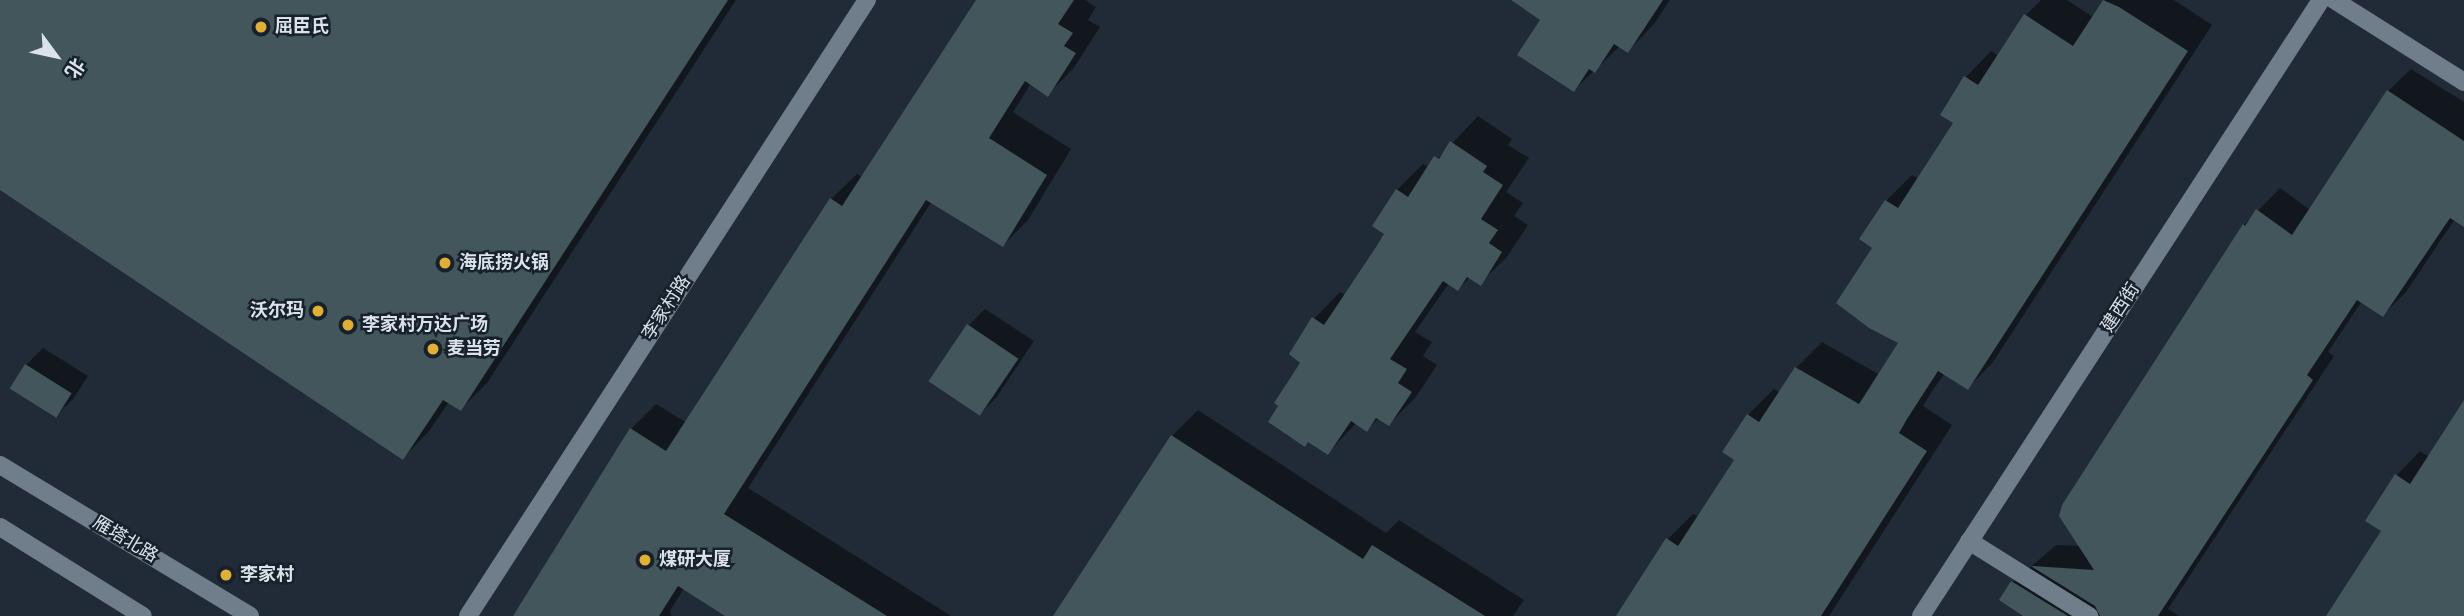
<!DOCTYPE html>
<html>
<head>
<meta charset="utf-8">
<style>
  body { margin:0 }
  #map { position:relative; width:2464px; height:616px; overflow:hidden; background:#202b37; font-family:"Source Sans 3","Noto Sans SC",sans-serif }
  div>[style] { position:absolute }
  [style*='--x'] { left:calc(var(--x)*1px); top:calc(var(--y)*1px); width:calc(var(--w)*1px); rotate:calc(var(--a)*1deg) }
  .shadow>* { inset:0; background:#0007 }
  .building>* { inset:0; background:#42565b; transform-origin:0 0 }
  .street>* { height:18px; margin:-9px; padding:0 9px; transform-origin:9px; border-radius:9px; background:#707d8b }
  .secondary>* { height:18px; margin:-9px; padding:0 9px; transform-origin:9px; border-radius:9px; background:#707d8b }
  .dots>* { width:19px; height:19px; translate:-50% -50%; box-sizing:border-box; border:4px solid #17212c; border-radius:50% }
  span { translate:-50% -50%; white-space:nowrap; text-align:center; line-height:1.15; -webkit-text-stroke:5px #17212c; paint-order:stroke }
  .poi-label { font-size:18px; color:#dbe2ea; font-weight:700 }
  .left { translate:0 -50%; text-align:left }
  .right { translate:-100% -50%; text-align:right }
  .street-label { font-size:18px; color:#dbe2ea }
  .north { position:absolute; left:21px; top:21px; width:70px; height:70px; -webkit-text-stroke:5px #17212c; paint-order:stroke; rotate:123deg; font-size:19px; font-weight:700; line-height:28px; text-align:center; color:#dbe2ea }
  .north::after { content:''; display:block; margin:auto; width:24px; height:32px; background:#dbe2ea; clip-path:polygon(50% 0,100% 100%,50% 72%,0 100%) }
</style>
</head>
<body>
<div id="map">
  <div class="shadow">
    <i style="clip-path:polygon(0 0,736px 0,487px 383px,461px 409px,449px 402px,429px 431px,403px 458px,0 188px)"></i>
    <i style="clip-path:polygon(977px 0,1085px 0,1096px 7px,1088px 20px,1100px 27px,1073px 69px,1048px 94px,1031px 83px,1013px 112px,1071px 149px,1028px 220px,1003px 245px,932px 201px,748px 488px,951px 616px,728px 616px,684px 588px,670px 611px,671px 616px,515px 616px,631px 429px,656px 404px,687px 423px,831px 199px,857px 174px,862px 177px)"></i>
    <i style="clip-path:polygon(1514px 0,1670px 0,1654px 24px,1628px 51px,1620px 46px,1574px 90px,1543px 19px)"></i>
    <i style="clip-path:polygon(2041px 0,2067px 0,2093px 17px,2105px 0,2174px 0,2212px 25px,1993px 362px,1968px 388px,1945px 373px,1932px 391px,1923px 406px,1952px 425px,1829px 616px,1617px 616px,1667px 540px,1693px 514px,1699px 517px,1737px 460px,1748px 415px,1774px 389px,1780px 393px,1796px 368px,1822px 342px,1880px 375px,1901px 343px,1875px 247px,1886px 201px,1912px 175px,1919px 179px,1955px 123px,1966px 77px,1991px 51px,1999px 56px,2025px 16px)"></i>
    <i style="clip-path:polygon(2411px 69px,2464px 102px,2464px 225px,2455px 219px,2406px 292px,2383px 315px,2362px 301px,2328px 352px,2334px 356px,2168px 609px,2179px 616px,2026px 616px,2001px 600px,2013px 582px,2056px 545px,2081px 546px,2064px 506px,2244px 225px,2280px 188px,2310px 210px,2388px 91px)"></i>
    <i style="clip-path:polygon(1478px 116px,1512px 139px,1508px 145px,1529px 158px,1506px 192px,1523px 203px,1514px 216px,1528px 225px,1507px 257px,1480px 283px,1470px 277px,1458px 289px,1449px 283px,1415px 332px,1432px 342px,1423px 356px,1437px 365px,1415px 398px,1389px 424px,1379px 418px,1367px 430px,1356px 423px,1328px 453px,1303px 362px,1314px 319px,1340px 292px,1346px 296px,1386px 233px,1397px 190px,1423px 164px,1429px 168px)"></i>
    <i style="clip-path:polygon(985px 309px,1034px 341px,996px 398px,980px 414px,969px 325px)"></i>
    <i style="clip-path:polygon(43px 348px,88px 376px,73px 399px,57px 415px,26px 365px)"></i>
    <i style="clip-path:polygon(2464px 403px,2464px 616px,2328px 616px,2383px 530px,2397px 475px,2420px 451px,2429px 457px)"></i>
    <i style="clip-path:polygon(1198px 410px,1386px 533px,1399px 520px,1524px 600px,1513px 616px,1055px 616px,1172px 436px)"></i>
  </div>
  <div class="building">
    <i style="clip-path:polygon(0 0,728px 0,461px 411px,443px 400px,403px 460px,0 190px)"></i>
    <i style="clip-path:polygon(976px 0,1074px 0,1058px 24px,1073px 33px,1064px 46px,1076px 53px,1048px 97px,1025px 81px,989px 138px,1047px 175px,1003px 247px,926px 200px,724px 514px,887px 616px,725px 616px,678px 586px,659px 616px,513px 616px,630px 428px,666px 451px,830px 198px,842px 206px)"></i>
    <i style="clip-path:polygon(1511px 0,1663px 0,1628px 53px,1614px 44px,1595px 73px,1589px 69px,1574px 92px,1517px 55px,1540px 20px)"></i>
    <i style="clip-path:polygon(2103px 0,2119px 7px,2188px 51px,1968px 390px,1938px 371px,1907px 419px,1899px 433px,1927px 451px,1821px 616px,1616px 616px,1666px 538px,1678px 546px,1734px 460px,1722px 452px,1747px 414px,1759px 422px,1795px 367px,1859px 404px,1898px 343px,1869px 328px,1836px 303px,1872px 248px,1859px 239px,1885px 200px,1898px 208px,1953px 123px,1940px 115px,1964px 76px,1978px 85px,2024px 14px,2073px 46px)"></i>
    <i style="clip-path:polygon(2387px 90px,2464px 141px,2464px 227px,2450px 218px,2383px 317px,2357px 300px,2307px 375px,2313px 380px,2158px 616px,2100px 616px,2095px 606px,2031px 566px,2094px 570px,2059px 516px,2062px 505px,2243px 224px,2245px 226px,2256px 209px,2292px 235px)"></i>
    <i style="clip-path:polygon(1450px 141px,1487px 166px,1483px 172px,1503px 185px,1481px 219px,1498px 230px,1489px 243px,1502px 252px,1481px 286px,1467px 277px,1458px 291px,1443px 281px,1390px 359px,1407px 369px,1398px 383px,1412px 392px,1389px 426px,1376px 418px,1367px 432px,1351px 421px,1328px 455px,1308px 442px,1305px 447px,1268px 422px,1278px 406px,1274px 403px,1300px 363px,1289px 354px,1312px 317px,1324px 325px,1376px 247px,1384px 234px,1372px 226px,1396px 189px,1408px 197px,1434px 156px,1439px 159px)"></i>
    <i style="left:967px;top:324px;width:62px;height:69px;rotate:34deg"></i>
    <i style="left:25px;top:364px;width:55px;height:29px;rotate:32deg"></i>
    <i style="clip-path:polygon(2464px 400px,2464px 616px,2326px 616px,2381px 531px,2365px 521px,2395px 474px,2410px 484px)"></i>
    <i style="clip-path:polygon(1171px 435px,1363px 559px,1372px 545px,1485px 616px,1053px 616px)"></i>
    <i style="clip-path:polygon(2011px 581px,2068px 616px,2023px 616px,1999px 600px)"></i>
  </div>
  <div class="street">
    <i style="--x:1969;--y:541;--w:142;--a:32"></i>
  </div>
  <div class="secondary">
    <i style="--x:2334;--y:0;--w:154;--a:32.2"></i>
    <i style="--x:0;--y:465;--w:292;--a:31.1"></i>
    <i style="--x:0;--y:527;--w:168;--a:31.9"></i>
    <i style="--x:468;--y:616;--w:734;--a:-57.07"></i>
    <i style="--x:1921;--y:616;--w:734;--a:-57"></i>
  </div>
  <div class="dots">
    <i style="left:261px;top:27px;background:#e1af34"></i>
    <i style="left:445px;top:263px;background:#e1af34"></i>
    <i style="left:318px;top:311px;background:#e1af34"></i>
    <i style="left:348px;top:325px;background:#e1af34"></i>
    <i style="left:433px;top:349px;background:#e1af34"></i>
    <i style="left:645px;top:560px;background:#e1af34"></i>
    <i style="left:226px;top:575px;background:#e1af34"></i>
  </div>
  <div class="poi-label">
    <span class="left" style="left:275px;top:27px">屈臣氏</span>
    <span class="left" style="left:459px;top:263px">海底捞火锅</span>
    <span class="right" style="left:304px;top:311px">沃尔玛</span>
    <span class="left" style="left:362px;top:325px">李家村万达广场</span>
    <span class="left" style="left:447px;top:349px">麦当劳</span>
    <span class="left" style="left:659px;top:560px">煤研大厦</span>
    <span class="left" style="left:240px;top:575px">李家村</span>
  </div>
  <div class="street-label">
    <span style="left:667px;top:308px;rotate:-57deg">李家村路</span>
    <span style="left:2121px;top:308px;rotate:-57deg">建西街</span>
    <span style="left:125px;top:540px;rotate:31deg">雁塔北路</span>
  </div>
  <div class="north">北</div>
</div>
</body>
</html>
